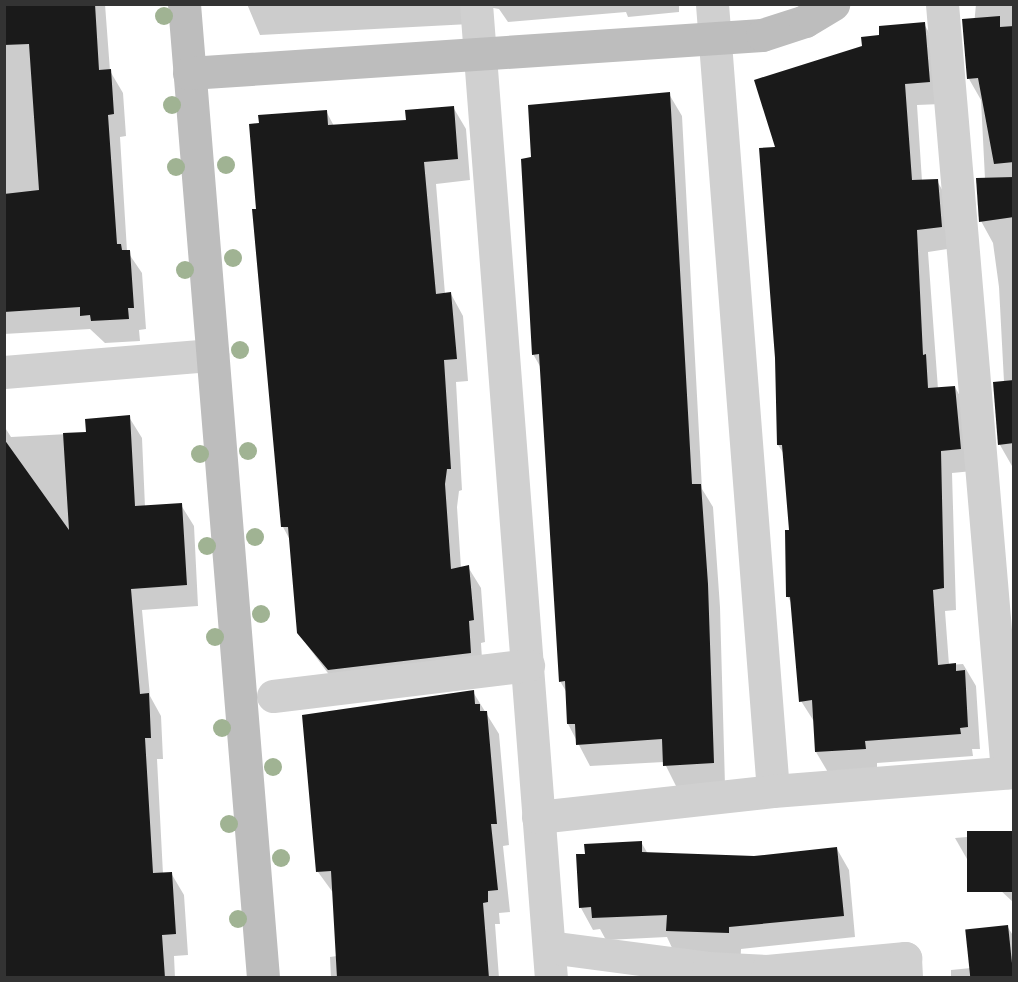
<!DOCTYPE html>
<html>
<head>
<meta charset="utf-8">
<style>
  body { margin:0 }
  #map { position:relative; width:1018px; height:982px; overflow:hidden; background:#fff; font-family:"Golos Text",sans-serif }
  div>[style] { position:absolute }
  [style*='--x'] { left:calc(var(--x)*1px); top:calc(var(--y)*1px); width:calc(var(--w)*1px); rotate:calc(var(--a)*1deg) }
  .shadow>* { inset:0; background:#0003 }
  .building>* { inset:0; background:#1a1a1a; transform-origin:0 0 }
  .street>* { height:33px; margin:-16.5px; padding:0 16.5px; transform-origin:16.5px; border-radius:16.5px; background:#d0d0d0 }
  .secondary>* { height:33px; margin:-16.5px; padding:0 16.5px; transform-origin:16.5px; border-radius:16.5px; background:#bdbdbd }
  .trees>* { width:18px; height:18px; margin:-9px; border-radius:50%; background:#a0b393 }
  span { translate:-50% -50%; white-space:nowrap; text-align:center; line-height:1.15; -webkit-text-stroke:6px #fff; paint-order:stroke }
  .frame { position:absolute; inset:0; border:6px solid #333; pointer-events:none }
</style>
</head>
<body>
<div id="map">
  <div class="shadow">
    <i style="clip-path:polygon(4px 4px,105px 4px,110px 71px,123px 93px,126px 136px,120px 137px,127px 251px,142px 273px,146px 329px,139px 330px,140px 341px,105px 343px,90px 329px,4px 334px)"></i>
    <i style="clip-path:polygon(247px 4px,679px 4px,679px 12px,628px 17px,626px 12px,508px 22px,499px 9px,488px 7px,470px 24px,260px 35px)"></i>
    <i style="clip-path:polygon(976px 4px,1014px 4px,1012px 466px,1000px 445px,1004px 382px,999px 287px,993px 243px,981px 221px,985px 179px,981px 100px,969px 79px)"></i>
    <i style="clip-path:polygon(924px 24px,937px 46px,941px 104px,917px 105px,922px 181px,937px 181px,950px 203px,954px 248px,928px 252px,938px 389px,955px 387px,967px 409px,973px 471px,952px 473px,956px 610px,945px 611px,949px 665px,963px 664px,976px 686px,980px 749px,972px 749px,973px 756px,877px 763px,877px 771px,829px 774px,816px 752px,815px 723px,801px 701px,792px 604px,788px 597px,791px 531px,784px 454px,778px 445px,777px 148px,864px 47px,881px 37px)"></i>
    <i style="clip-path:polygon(669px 94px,682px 116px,702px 489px,713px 507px,720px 607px,725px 785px,677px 788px,664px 762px,590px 766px,568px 724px,567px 693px,560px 681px,541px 368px,533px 354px,532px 159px)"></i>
    <i style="clip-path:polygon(453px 107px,466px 129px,470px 180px,436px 184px,445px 294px,451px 294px,463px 316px,468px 381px,456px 382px,462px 490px,459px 491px,457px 507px,461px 568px,468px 567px,481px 588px,485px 642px,481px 643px,483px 675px,342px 692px,298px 633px,290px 540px,283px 527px,326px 111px,334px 126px,408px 121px)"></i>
    <i style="clip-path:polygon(129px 417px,142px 438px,145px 507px,181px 505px,194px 526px,198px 606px,142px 610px,150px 696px,161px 716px,163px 759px,157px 759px,163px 874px,171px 873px,184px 895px,188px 955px,174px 956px,175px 978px,4px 978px,4px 426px,11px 437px,87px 433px)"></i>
    <i style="clip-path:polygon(473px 692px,499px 734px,509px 845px,503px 846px,510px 912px,499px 913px,500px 924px,495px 924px,499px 978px,331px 978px,330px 957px,337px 956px,334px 894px,318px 872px,304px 717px)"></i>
    <i style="clip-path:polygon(1014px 833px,1014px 903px,967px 859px,955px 838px)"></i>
    <i style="clip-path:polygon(641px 842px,648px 854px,754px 857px,837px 849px,849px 870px,855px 937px,741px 949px,740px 972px,680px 965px,667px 937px,606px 940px,600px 929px,593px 930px,581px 908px,578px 856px)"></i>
    <i style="clip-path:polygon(1007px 926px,1014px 937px,1014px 978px,951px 978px,951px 970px,971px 968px)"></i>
  </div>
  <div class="building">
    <i style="clip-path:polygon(4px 4px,95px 4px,99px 70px,111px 69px,114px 114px,108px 115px,117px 244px,121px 244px,122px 250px,130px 250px,134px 308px,128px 308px,129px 319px,91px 321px,90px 315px,80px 316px,80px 307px,4px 312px,4px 194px,39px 190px,29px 44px,4px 45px)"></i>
    <i style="clip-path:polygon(1000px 16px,1000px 27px,1014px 26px,1014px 162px,994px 164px,978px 78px,967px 79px,962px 19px)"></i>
    <i style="clip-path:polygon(925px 22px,930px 82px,905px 84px,912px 180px,938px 179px,942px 227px,917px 230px,923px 355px,926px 354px,928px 388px,955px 386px,961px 449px,941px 451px,944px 588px,933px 590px,938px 665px,956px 663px,956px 671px,965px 670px,968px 727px,960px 728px,961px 734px,865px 741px,866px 749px,815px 752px,812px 700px,799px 702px,790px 597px,786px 597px,785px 530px,789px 530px,782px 445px,777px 445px,775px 358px,759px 148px,775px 147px,754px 80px,862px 46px,861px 37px,879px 35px,879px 26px)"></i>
    <i style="clip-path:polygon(670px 92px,692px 484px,701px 484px,708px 584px,714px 763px,663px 766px,662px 739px,576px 745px,575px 724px,567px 724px,565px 681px,559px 682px,539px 354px,532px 355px,521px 159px,531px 157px,528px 105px)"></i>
    <i style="clip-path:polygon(454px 106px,458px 159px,424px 162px,436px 294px,451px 292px,457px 359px,444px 360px,451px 469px,447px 469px,445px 484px,451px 569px,469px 565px,474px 620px,469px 621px,471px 653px,328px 670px,297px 633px,288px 527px,281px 527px,252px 209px,256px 209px,249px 124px,259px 123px,258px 115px,327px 110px,328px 125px,406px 120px,405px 110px)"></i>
    <i style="clip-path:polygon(1014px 177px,1014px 217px,979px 222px,976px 178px)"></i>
    <i style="clip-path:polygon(1014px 380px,1014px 443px,998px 445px,993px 382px)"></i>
    <i style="clip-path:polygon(130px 415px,135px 506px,182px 503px,187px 585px,131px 589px,140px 694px,149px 693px,151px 738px,145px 738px,153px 873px,172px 872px,176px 934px,162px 935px,165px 978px,4px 978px,4px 439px,69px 530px,63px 433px,86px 432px,85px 419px)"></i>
    <i style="clip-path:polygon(474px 690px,475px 704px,480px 704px,480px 711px,487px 711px,497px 824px,491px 824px,498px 890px,488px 891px,488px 902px,483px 903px,489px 978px,337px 978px,331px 871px,316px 872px,302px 715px)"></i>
    <i style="left:1014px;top:831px;width:61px;height:47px;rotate:90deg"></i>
    <i style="clip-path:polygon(642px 841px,642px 852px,754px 856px,837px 847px,844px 916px,729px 927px,729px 933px,666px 931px,667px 915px,592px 918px,591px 907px,579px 908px,576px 854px,585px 854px,584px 844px)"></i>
    <i style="left:1008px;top:925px;width:53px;height:43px;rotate:84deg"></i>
  </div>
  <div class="street">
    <i style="--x:476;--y:4;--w:977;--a:85.6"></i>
    <i style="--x:712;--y:4;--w:789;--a:85.57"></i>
    <i style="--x:942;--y:4;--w:771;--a:85.16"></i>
    <i style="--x:4;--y:372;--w:209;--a:-4.7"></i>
    <i style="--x:273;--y:696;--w:257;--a:-6.9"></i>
    <i style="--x:538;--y:817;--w:236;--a:-6.3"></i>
    <i style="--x:773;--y:791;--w:242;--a:-4.5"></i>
    <i style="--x:549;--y:947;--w:160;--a:7.5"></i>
    <i style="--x:708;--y:968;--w:59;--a:2.9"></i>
    <i style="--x:767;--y:971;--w:139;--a:-5.4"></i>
    <i style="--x:905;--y:958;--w:20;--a:87"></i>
  </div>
  <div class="secondary">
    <i style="--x:184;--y:4;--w:977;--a:85.36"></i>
    <i style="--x:189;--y:73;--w:574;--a:-3.79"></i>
    <i style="--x:762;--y:35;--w:45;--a:-18"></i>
    <i style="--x:805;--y:21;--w:33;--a:-31"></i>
  </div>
  <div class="trees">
    <i style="left:164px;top:16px"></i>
    <i style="left:172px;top:105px"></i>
    <i style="left:226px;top:165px"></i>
    <i style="left:176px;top:167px"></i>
    <i style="left:233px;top:258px"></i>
    <i style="left:185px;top:270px"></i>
    <i style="left:240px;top:350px"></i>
    <i style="left:248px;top:451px"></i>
    <i style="left:200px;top:454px"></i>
    <i style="left:255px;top:537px"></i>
    <i style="left:207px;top:546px"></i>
    <i style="left:261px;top:614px"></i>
    <i style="left:215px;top:637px"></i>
    <i style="left:222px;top:728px"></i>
    <i style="left:273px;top:767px"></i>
    <i style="left:229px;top:824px"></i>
    <i style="left:281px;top:858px"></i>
    <i style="left:238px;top:919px"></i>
  </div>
  <div class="frame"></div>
</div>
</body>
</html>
